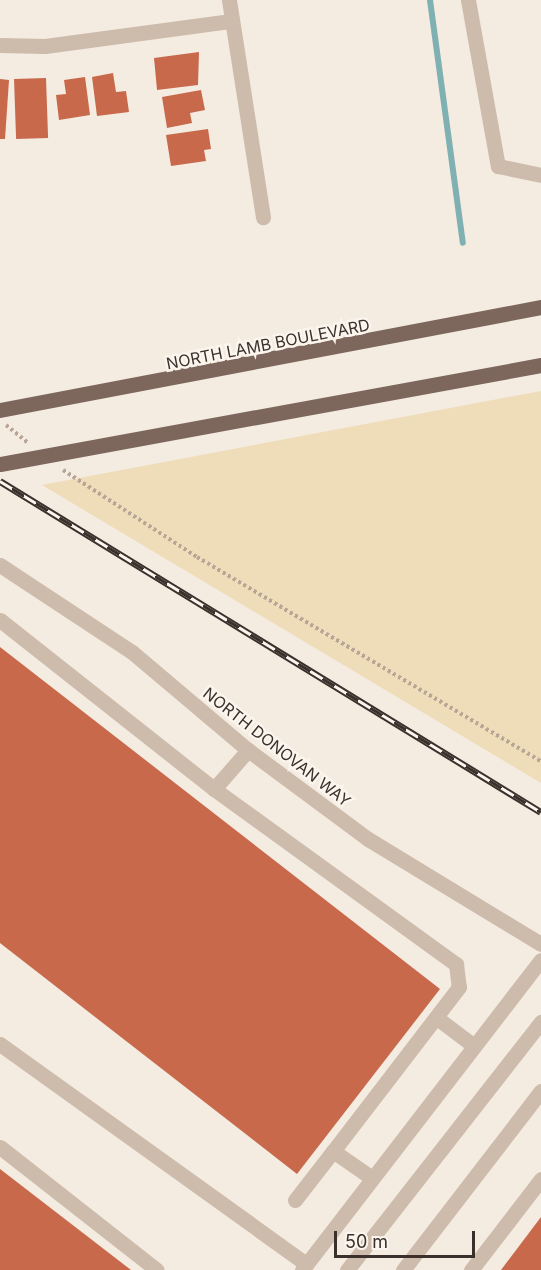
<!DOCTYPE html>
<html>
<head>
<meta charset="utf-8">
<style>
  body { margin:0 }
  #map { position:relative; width:541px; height:1270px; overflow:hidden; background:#f4ebe1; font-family:Inter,sans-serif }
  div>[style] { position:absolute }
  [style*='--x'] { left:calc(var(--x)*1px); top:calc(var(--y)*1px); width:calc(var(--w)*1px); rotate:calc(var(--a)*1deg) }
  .sand>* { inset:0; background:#efdcb8 }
  .stream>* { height:6px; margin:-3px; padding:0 3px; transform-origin:3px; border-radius:3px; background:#7fb0b2 }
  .building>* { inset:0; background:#c8694b; transform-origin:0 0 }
  .path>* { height:4px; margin-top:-2px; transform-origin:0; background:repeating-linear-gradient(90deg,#b9a596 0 3px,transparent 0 6px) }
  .minor>* { height:15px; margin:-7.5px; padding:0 7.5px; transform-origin:7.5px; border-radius:7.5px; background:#cdbbac }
  .major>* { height:15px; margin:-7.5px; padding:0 7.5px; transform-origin:7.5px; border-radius:7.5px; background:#7d675c }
  .rail>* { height:7px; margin-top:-3.5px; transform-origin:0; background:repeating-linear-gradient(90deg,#fbf5ee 0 14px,#3b302b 0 28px); box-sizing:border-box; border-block:2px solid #3b302b }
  span { translate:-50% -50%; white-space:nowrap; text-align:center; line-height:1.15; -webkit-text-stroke:5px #fbf5ee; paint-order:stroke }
  .street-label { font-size:16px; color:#3b302b }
  .scale { position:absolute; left:334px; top:1231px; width:141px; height:27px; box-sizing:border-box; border:3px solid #3b302b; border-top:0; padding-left:8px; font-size:18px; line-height:21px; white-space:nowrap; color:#3b302b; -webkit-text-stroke:4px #fbf5ee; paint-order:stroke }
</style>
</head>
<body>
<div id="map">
  <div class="sand">
    <i style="clip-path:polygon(541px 391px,541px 783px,42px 485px)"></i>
  </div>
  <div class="stream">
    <i style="--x:430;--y:0;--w:245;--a:82.3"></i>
  </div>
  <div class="building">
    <i style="clip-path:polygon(199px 52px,198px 85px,157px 90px,154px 58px)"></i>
    <i style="clip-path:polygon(113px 73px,116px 92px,126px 91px,129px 112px,97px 116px,92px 77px)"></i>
    <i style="clip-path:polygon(85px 77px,90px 115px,59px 120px,56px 95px,66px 94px,64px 80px)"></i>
    <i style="left:46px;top:78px;width:60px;height:32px;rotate:88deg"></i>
    <i style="clip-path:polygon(0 79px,9px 80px,5px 139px,0 139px)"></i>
    <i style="clip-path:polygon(201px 90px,205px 110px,190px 113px,192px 123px,167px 128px,162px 97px)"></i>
    <i style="clip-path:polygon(208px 129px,211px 149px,204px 150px,206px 161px,171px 166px,166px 135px)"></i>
    <i style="clip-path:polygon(0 647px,440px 989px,297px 1174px,0 943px)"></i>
    <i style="clip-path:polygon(0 1169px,131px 1270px,0 1270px)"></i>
    <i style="clip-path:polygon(541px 1217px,541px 1270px,501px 1270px)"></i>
  </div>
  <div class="path">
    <i style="--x:6;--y:425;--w:28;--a:39"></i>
    <i style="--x:63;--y:470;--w:160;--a:33"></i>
    <i style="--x:197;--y:557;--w:400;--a:30.7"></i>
  </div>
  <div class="minor">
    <i style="--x:229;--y:0;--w:220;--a:81.1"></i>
    <i style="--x:468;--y:0;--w:169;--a:79.8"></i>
    <i style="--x:498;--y:166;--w:44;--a:11.8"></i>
    <i style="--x:0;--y:45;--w:45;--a:1.3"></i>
    <i style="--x:45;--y:46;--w:186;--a:-7.7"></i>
    <i style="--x:0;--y:565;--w:158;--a:33.4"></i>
    <i style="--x:132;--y:652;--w:152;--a:40.2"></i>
    <i style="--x:248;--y:750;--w:149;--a:36.6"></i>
    <i style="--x:368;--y:839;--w:202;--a:31.3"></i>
    <i style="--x:0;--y:620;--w:273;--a:38.3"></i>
    <i style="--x:214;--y:789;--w:52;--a:-48.9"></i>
    <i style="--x:214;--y:789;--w:299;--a:35.9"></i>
    <i style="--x:456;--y:964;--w:23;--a:83"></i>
    <i style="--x:459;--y:987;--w:207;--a:127.5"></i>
    <i style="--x:333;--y:1151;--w:47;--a:34.7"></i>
    <i style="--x:437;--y:1018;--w:46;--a:37.1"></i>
    <i style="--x:0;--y:1044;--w:377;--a:35.7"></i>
    <i style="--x:0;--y:1147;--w:199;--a:38.1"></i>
    <i style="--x:295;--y:1200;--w:62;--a:-52.2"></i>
    <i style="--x:302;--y:1270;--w:391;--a:-52.4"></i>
    <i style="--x:347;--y:1270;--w:315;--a:-52"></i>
    <i style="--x:403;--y:1270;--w:226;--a:-52.4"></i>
    <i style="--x:471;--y:1270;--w:115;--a:-52.4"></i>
  </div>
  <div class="major">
    <i style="--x:0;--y:410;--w:551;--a:-10.78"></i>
    <i style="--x:0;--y:464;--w:550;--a:-10.37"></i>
  </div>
  <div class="rail">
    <i style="--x:0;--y:481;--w:634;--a:31.46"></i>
  </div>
  <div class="street-label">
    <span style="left:268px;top:344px;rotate:-11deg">NORTH LAMB BOULEVARD</span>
    <span style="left:277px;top:747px;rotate:38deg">NORTH DONOVAN WAY</span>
  </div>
  <div class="scale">50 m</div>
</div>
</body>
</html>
